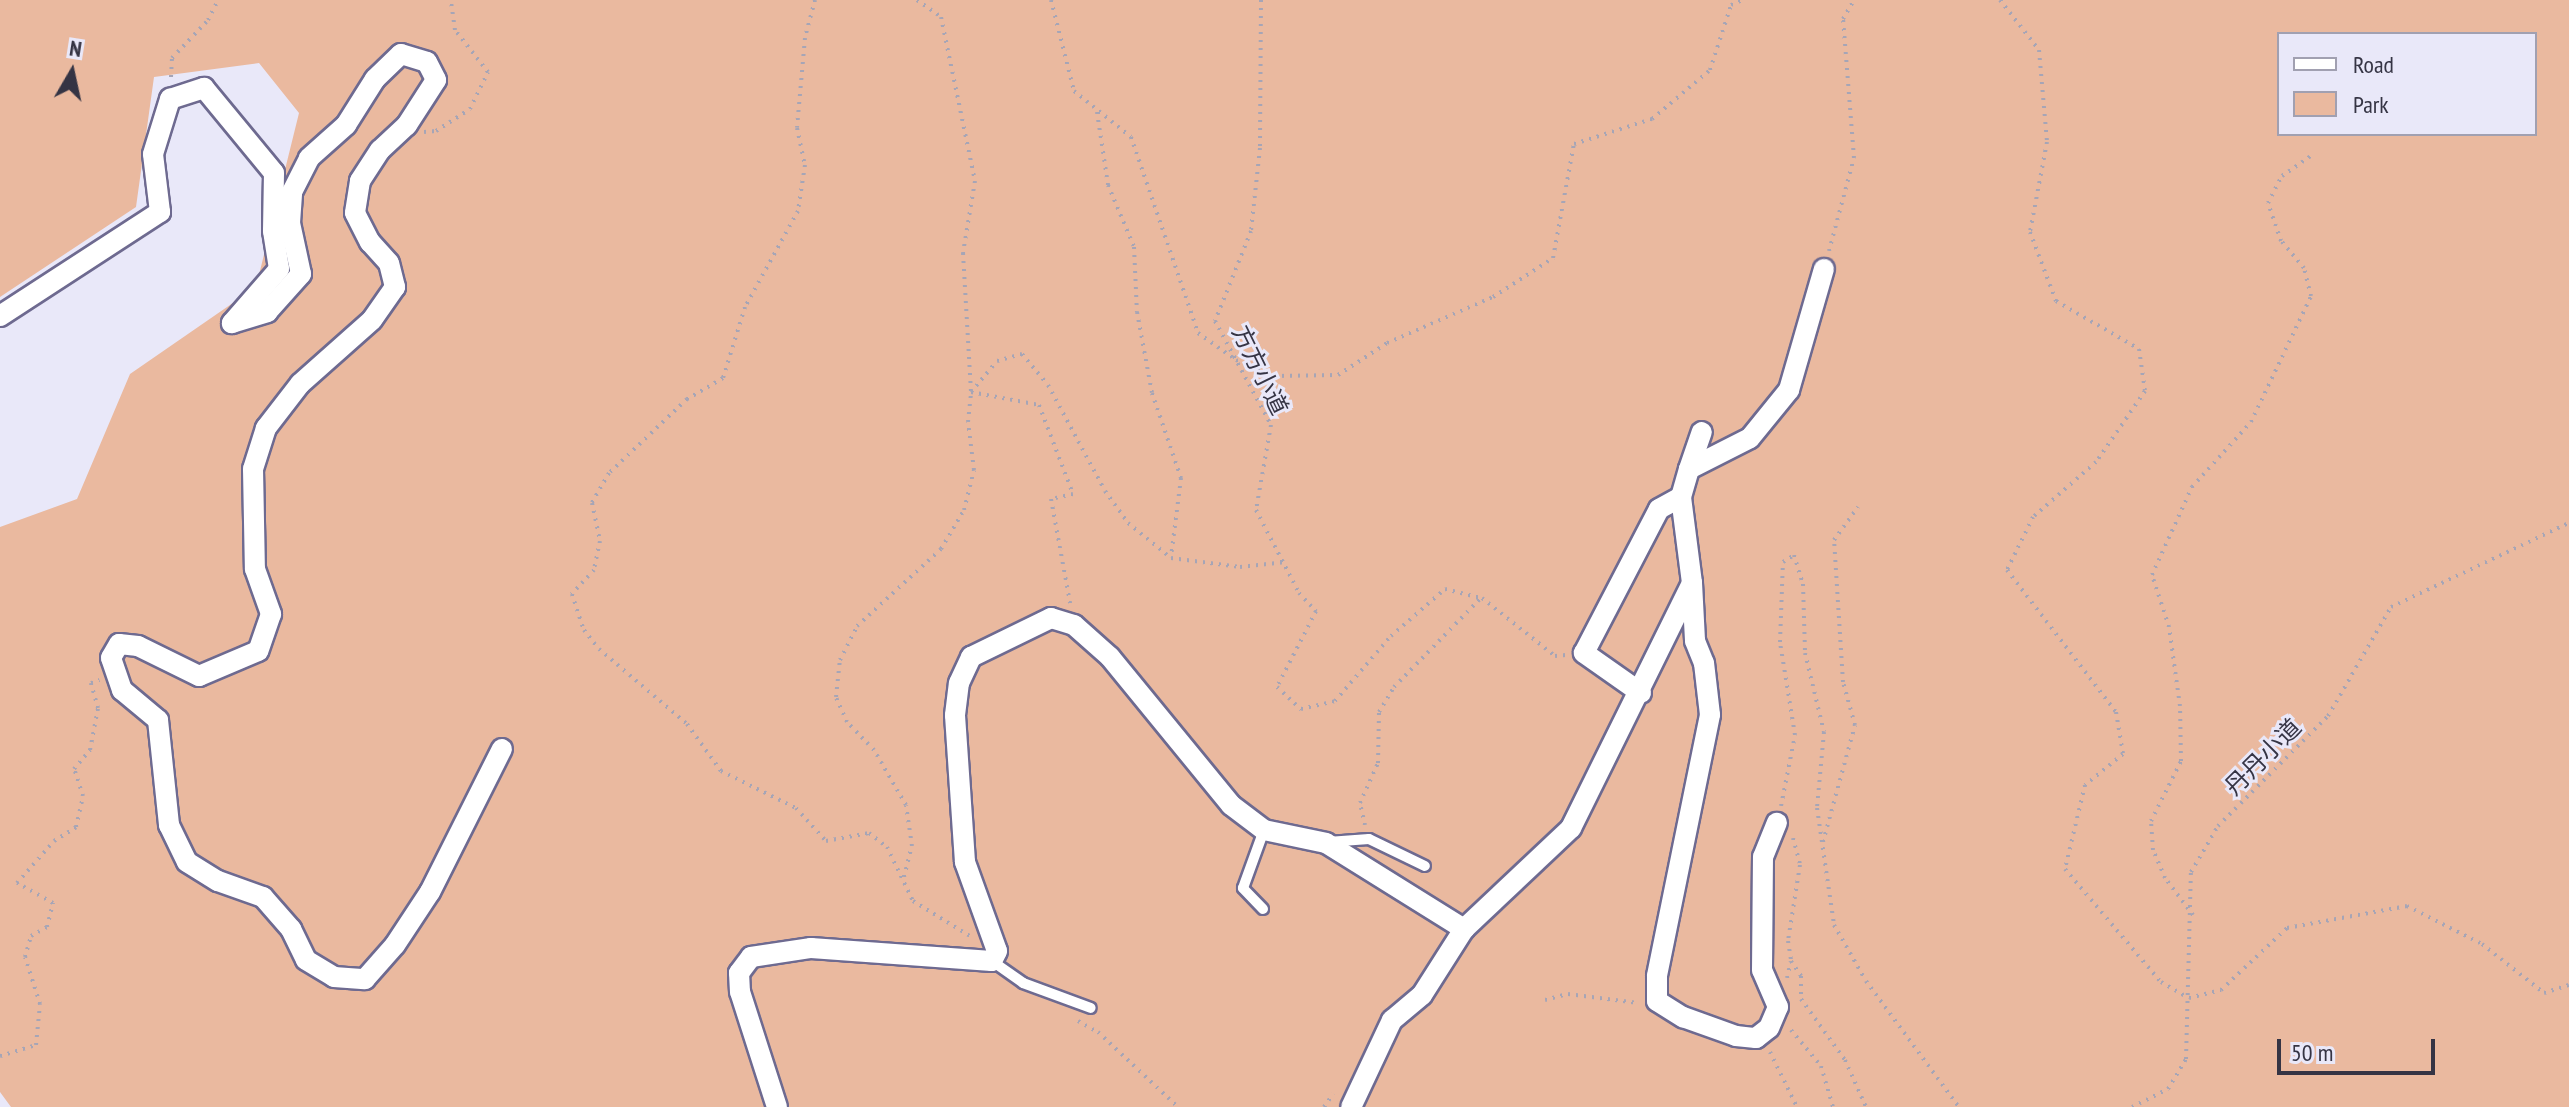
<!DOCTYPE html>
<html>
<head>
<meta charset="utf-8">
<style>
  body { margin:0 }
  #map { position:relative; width:2569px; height:1107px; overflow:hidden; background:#e9e8f9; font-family:"PT Sans Narrow","Noto Sans SC",sans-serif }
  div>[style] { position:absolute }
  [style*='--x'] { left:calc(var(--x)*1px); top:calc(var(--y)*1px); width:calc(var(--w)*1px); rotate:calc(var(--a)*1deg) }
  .green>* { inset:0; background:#eab99f }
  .path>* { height:4px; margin-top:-2px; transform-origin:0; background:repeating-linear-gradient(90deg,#a6a5b6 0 2px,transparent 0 8px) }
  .roads { filter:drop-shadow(2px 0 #6e6a90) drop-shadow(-2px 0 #6e6a90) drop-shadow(0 2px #6e6a90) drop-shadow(0 -2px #6e6a90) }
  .lane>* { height:10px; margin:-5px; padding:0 5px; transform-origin:5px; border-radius:5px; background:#fff }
  .street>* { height:20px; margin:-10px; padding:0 10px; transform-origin:10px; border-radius:10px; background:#fff }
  span { translate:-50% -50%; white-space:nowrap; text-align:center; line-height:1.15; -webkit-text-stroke:6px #e9e8f9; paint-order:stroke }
  .street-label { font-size:24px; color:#353444 }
  .legend { position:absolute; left:2277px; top:32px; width:260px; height:104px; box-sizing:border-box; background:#e9e8f9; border:2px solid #a1a0b1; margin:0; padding:10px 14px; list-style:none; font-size:24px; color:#353444 }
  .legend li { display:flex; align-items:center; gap:16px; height:40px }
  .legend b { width:40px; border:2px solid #a1a0b1 }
  .north { position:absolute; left:32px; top:32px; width:80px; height:80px; -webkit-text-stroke:6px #e9e8f9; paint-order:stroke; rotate:9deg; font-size:22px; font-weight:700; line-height:32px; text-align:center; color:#353444 }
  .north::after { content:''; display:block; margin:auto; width:28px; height:36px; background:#353444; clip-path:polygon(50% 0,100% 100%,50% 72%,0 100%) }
  .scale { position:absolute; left:2277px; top:1039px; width:158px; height:36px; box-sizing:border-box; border:4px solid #353444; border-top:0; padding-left:10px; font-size:24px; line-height:28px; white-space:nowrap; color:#353444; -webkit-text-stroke:6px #e9e8f9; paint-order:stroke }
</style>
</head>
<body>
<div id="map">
  <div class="green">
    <i style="clip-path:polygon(evenodd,0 0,2569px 0,2569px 1107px,11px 1107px,0 1092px,0 527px,77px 499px,130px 374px,256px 287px,299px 113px,259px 63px,154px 77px,136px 207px,0 297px,0 0,2279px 34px,2535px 34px,2535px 134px,2279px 134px,2279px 34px)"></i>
  </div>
  <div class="path">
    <i style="--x:815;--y:0;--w:39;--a:105"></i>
    <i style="--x:805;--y:38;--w:90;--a:95.1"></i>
    <i style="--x:797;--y:128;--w:38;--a:78"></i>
    <i style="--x:805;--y:165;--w:47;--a:98.7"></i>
    <i style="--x:798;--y:211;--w:110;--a:118.9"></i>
    <i style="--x:745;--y:307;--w:74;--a:107.2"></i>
    <i style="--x:723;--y:378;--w:42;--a:149.7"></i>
    <i style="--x:687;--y:399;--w:108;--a:136.5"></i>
    <i style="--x:609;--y:473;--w:34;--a:120"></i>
    <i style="--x:592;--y:503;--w:39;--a:78"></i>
    <i style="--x:600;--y:541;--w:30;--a:102"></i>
    <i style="--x:594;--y:570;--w:33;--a:133"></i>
    <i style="--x:572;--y:594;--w:38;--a:72"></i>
    <i style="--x:584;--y:630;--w:24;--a:52"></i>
    <i style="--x:599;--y:649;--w:116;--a:40.4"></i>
    <i style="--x:687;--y:724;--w:58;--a:54.1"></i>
    <i style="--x:721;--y:771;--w:84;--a:26.3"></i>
    <i style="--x:796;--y:808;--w:45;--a:47.7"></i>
    <i style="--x:826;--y:841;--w:44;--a:-10.5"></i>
    <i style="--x:869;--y:833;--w:23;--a:38"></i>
    <i style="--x:887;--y:847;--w:60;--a:64.3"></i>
    <i style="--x:913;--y:901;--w:67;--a:31.6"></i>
    <i style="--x:917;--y:0;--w:29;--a:35"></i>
    <i style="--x:941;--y:17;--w:167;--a:78.3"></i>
    <i style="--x:975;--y:181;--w:73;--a:99.5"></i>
    <i style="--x:963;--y:253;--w:139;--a:86.7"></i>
    <i style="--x:971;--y:392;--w:69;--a:10.8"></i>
    <i style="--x:1039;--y:405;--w:95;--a:69.1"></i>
    <i style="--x:1073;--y:494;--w:23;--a:167"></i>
    <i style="--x:1051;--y:499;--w:106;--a:79.6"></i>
    <i style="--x:1051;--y:0;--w:94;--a:75.8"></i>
    <i style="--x:1074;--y:91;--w:73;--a:38.9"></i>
    <i style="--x:1131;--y:137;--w:207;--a:71.1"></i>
    <i style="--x:1198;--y:333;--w:47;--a:35.4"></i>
    <i style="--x:1236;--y:360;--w:41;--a:22.8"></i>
    <i style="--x:1274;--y:376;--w:64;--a:-0.9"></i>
    <i style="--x:1338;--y:375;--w:59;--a:-33.1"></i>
    <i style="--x:1387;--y:343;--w:116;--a:-23.5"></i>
    <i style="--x:1493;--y:297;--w:72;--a:-33"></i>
    <i style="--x:1553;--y:258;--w:116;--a:-79.6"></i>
    <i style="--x:1574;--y:144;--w:82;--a:-17.8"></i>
    <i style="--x:1652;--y:119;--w:76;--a:-40.2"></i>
    <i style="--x:1710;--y:70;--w:68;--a:-72.1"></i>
    <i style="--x:1731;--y:5;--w:12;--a:-24"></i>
    <i style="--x:1261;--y:0;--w:148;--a:90.4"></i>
    <i style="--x:1260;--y:148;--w:83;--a:96.2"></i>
    <i style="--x:1251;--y:231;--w:97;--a:111.8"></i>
    <i style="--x:1215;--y:321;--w:118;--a:61.7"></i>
    <i style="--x:1271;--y:425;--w:86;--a:100"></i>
    <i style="--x:1256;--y:510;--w:93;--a:62.6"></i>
    <i style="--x:1299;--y:593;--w:25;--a:47"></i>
    <i style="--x:1316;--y:611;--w:85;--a:117.2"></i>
    <i style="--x:1277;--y:687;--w:33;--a:43"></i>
    <i style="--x:1301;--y:709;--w:35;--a:-13"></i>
    <i style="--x:1335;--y:701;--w:86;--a:-49.3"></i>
    <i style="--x:1391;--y:636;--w:72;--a:-41"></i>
    <i style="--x:1445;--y:589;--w:38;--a:14"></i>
    <i style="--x:1482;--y:598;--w:93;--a:38.5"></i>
    <i style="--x:1555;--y:656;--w:11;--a:-5"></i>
    <i style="--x:2000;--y:0;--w:63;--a:52"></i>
    <i style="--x:2039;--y:50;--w:92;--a:85"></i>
    <i style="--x:2047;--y:142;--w:92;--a:100.7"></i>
    <i style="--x:2030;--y:232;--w:74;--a:69.4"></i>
    <i style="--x:2056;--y:301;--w:96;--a:30"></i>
    <i style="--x:2139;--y:349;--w:42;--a:81.9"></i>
    <i style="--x:2145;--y:391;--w:86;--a:124.6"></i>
    <i style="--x:2096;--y:462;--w:84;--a:138.9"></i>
    <i style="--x:2033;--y:517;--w:59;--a:116.1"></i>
    <i style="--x:2007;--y:570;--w:179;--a:52.5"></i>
    <i style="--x:2116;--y:712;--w:43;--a:80.5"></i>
    <i style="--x:2123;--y:754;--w:49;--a:140.8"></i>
    <i style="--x:2085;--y:785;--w:86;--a:103.4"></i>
    <i style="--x:2065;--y:869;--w:148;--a:49.7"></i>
    <i style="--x:2161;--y:982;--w:32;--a:30"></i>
    <i style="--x:2189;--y:998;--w:33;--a:-14"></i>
    <i style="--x:2221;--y:990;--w:91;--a:-43.2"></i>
    <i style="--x:2287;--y:928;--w:122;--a:-10.4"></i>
    <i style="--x:2407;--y:906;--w:84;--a:26.9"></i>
    <i style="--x:2482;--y:944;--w:79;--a:38.3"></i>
    <i style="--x:2544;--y:993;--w:26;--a:-18"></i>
    <i style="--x:171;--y:77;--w:19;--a:-87"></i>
    <i style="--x:172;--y:58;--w:52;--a:-46.5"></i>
    <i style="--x:208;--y:20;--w:22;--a:-63"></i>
    <i style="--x:1097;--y:112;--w:74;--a:81.4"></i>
    <i style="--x:1108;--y:185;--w:67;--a:67.2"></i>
    <i style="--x:1134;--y:247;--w:65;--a:87.4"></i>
    <i style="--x:1137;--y:312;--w:82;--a:79.5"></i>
    <i style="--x:1152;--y:393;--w:90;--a:71.2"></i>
    <i style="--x:1181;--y:478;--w:80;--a:97.2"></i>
    <i style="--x:424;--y:132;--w:12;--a:-5"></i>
    <i style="--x:436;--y:131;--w:40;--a:-32.9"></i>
    <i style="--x:470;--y:109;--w:41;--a:-64.1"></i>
    <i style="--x:488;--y:72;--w:53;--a:-128.2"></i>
    <i style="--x:455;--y:30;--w:30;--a:-98"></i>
    <i style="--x:1829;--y:251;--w:96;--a:-75"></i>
    <i style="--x:1854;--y:158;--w:139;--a:-94.5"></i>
    <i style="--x:1843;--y:19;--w:22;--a:-60"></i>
    <i style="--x:1781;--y:806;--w:72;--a:-78.8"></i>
    <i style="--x:1795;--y:735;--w:94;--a:-99.2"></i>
    <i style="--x:1780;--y:642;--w:80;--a:-87.9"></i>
    <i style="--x:1783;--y:562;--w:13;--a:-32"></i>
    <i style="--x:1794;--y:555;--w:30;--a:73"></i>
    <i style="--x:1803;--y:584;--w:69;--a:88.3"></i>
    <i style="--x:1805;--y:653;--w:81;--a:76.5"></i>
    <i style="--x:1824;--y:732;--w:76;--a:95.3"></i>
    <i style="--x:1817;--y:808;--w:118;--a:81.7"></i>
    <i style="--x:1834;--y:925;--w:64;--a:60.3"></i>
    <i style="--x:1866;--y:981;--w:157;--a:53.6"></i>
    <i style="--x:1365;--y:825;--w:23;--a:-103"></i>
    <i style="--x:1360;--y:803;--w:44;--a:-65.8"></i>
    <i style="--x:1378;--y:763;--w:51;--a:-88.9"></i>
    <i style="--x:1379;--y:712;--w:29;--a:-59"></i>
    <i style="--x:1394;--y:687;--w:124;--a:-45.7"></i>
    <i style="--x:1793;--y:838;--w:28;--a:75"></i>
    <i style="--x:1800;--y:865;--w:77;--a:99"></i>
    <i style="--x:1788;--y:941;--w:20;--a:81"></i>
    <i style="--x:1791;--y:961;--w:18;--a:56"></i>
    <i style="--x:1801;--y:976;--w:23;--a:90"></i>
    <i style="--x:1801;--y:999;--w:75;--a:54.2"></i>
    <i style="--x:1845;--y:1060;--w:51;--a:65.9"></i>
    <i style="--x:1823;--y:842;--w:121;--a:-74.7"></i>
    <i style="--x:1855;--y:725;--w:45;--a:-105.6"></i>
    <i style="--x:1843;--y:682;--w:142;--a:-93.6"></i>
    <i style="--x:1834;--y:540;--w:41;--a:-54"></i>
    <i style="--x:904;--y:877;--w:32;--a:-76"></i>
    <i style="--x:912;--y:846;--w:41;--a:-98.3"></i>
    <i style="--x:906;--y:805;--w:64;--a:-120.2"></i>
    <i style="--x:874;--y:750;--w:39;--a:-134"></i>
    <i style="--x:847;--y:722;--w:27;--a:-114"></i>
    <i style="--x:836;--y:697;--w:37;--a:-84"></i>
    <i style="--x:840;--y:660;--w:38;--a:-63"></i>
    <i style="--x:857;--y:626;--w:114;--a:-42.5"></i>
    <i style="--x:941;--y:549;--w:45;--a:-59.5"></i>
    <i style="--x:964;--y:510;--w:41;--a:-76"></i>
    <i style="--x:974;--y:470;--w:48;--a:-97.1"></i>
    <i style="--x:968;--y:422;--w:30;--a:-84"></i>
    <i style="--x:971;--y:392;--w:40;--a:-50"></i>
    <i style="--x:997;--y:361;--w:26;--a:-16"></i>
    <i style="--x:1022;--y:354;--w:40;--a:50"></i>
    <i style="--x:1048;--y:385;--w:120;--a:61.7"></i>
    <i style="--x:1105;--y:491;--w:39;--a:54"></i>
    <i style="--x:1128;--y:523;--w:55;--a:39.1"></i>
    <i style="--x:1171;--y:558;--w:70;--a:7.4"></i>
    <i style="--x:1240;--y:567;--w:46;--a:-6.2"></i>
    <i style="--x:2193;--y:915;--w:46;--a:-127.1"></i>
    <i style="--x:2165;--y:878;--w:30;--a:-113"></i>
    <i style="--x:2153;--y:850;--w:29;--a:-94"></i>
    <i style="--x:2151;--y:821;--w:67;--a:-63.4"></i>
    <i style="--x:2181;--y:761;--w:55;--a:-91"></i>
    <i style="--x:2180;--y:706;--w:80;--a:-97.9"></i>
    <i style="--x:2169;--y:627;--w:55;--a:-108.1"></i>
    <i style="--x:2152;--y:575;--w:97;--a:-65.6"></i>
    <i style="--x:2192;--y:487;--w:88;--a:-47.8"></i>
    <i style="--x:2251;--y:422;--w:140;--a:-64.5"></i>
    <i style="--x:2311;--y:296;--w:29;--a:-104"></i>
    <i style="--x:2304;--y:268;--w:35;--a:-130"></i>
    <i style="--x:2281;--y:241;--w:40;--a:-108.9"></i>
    <i style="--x:2268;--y:203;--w:30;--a:-63"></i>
    <i style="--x:2282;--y:176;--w:37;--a:-35"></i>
    <i style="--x:1787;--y:978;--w:17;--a:-77"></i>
    <i style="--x:1545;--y:1000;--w:24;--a:-15"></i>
    <i style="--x:1568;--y:994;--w:71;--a:7.3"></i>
    <i style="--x:1078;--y:1021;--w:23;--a:29"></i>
    <i style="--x:1098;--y:1032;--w:110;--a:43.2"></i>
    <i style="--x:1791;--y:1030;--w:47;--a:50.2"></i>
    <i style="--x:1821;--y:1066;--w:43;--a:73.7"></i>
    <i style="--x:1770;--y:1052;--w:61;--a:63.9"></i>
    <i style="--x:0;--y:1056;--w:38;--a:-17"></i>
    <i style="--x:36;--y:1045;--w:41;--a:-84.4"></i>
    <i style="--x:40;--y:1004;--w:49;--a:-107.7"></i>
    <i style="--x:25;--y:957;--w:22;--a:-74"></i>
    <i style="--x:31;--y:936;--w:18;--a:-29"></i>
    <i style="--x:47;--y:927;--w:25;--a:-76"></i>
    <i style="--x:53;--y:903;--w:41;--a:-150.9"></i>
    <i style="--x:17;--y:883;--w:56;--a:-48.6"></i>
    <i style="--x:54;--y:841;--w:26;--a:-32"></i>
    <i style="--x:76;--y:827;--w:32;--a:-77"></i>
    <i style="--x:83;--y:796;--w:28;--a:-108"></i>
    <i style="--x:74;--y:769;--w:25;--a:-50"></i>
    <i style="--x:90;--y:750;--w:43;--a:-79.2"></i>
    <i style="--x:98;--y:708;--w:26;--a:-106"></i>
    <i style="--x:91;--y:683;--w:9;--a:-21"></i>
    <i style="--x:1324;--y:1107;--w:16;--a:-55"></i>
    <i style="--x:2132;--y:1107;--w:40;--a:-26.6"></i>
    <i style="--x:2168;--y:1089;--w:35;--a:-59"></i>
    <i style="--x:2186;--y:1059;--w:187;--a:-88.5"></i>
    <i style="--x:2191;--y:872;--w:53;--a:-59.6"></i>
    <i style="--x:2218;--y:826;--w:156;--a:-45"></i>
    <i style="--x:2328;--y:716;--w:126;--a:-60"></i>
    <i style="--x:2391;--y:607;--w:197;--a:-25.3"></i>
  </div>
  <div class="roads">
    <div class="lane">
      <i style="--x:1328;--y:842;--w:41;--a:-4.2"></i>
      <i style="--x:1369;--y:839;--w:62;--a:25.7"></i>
      <i style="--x:1263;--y:909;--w:29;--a:-134"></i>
      <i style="--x:1243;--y:888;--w:62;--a:-70.1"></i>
      <i style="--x:992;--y:961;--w:38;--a:35"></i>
      <i style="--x:1023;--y:983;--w:72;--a:20.2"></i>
    </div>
    <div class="street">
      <i style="--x:0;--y:316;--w:191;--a:-33"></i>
      <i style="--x:160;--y:212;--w:58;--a:-96.9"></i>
      <i style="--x:153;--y:154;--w:58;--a:-72.8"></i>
      <i style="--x:170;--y:99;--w:36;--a:-18"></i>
      <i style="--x:204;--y:88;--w:110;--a:50.5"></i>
      <i style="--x:274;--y:173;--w:58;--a:91"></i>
      <i style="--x:273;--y:231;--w:38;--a:81"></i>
      <i style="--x:279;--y:269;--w:72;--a:131"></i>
      <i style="--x:232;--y:323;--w:37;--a:-17"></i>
      <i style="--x:267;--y:312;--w:51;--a:-48.2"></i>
      <i style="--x:301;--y:274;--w:52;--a:-102.2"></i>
      <i style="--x:290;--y:223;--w:31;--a:-86"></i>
      <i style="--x:292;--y:192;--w:38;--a:-63"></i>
      <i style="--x:309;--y:158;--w:50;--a:-41.7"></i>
      <i style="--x:346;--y:125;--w:54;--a:-57.8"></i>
      <i style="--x:375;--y:79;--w:36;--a:-44"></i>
      <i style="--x:401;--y:54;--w:27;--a:17"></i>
      <i style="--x:427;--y:62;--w:20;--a:63"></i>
      <i style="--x:436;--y:80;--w:54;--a:122.8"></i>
      <i style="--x:407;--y:125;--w:37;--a:137"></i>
      <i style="--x:380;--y:150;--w:37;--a:123"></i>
      <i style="--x:360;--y:181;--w:32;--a:99"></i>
      <i style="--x:355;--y:213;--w:33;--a:63"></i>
      <i style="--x:370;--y:242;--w:28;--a:48"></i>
      <i style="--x:389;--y:263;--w:25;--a:76"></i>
      <i style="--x:395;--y:287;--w:40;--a:124.9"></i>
      <i style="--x:372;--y:320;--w:96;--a:138.4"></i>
      <i style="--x:300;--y:384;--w:56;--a:127.7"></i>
      <i style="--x:266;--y:428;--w:43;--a:107.6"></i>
      <i style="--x:253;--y:469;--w:100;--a:88.9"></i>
      <i style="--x:255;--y:569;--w:48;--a:70.4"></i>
      <i style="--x:271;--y:614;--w:39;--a:109"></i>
      <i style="--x:258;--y:651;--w:64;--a:157"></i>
      <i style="--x:199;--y:676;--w:68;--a:-153.8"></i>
      <i style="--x:138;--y:646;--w:19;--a:-174"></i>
      <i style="--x:119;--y:644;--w:16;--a:120"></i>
      <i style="--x:111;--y:658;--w:34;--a:71"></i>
      <i style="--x:122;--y:690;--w:47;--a:39.8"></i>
      <i style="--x:158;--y:720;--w:106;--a:84"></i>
      <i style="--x:169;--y:825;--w:41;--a:64.1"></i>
      <i style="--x:187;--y:862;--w:36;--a:32"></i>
      <i style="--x:218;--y:881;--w:48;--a:19.6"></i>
      <i style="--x:263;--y:897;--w:43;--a:48.8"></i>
      <i style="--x:291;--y:929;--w:34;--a:64"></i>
      <i style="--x:306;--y:960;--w:33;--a:31"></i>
      <i style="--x:334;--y:977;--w:31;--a:4"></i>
      <i style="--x:365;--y:979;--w:45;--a:-48.6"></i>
      <i style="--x:395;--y:945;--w:64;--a:-56.6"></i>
      <i style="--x:430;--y:892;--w:160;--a:-63.3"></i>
      <i style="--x:1689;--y:469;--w:39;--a:-71"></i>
      <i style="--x:1692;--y:583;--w:58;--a:87"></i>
      <i style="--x:1695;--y:641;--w:24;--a:68"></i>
      <i style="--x:1704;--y:663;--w:52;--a:83.4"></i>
      <i style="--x:1710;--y:715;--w:266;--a:101.5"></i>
      <i style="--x:1657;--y:976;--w:25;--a:90"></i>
      <i style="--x:1657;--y:1001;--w:31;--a:32"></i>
      <i style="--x:1683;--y:1017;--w:56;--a:19.7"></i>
      <i style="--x:1736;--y:1036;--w:20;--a:6"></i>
      <i style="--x:1756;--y:1038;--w:16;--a:-38"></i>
      <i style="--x:1769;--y:1028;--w:23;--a:-67"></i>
      <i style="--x:1778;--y:1007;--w:40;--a:-113.4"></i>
      <i style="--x:1762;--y:970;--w:113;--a:-89.5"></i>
      <i style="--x:1763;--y:857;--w:37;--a:-68"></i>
      <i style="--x:1641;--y:693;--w:70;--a:-144.9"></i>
      <i style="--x:1584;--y:653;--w:162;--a:-62.5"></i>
      <i style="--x:1659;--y:509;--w:25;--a:-29"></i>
      <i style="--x:1464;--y:929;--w:147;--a:-43.3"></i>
      <i style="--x:1571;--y:828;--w:273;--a:-63.7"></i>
      <i style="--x:1692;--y:583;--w:87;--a:-97.3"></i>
      <i style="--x:1681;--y:497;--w:29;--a:-74"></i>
      <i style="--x:1689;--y:469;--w:68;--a:-26.9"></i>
      <i style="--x:1750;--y:438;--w:62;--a:-50.9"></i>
      <i style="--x:1789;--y:390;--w:126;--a:-73.9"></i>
      <i style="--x:777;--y:1107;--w:121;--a:-107.8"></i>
      <i style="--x:740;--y:992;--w:19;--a:-93"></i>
      <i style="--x:739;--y:973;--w:20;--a:-53"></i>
      <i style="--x:751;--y:957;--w:61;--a:-8.5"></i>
      <i style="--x:811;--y:948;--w:181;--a:4.1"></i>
      <i style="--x:992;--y:961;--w:11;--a:-63"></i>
      <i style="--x:997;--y:951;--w:95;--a:-109.8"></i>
      <i style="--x:965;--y:862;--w:147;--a:-93.9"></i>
      <i style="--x:955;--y:715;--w:32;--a:-83"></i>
      <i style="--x:959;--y:683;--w:29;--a:-65"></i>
      <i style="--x:971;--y:657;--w:89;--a:-26"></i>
      <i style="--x:1051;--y:618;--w:24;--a:17"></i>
      <i style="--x:1074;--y:625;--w:48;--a:41.6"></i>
      <i style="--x:1110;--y:657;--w:191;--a:50.7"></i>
      <i style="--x:1231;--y:805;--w:41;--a:37.1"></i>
      <i style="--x:1264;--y:830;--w:63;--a:11.8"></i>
      <i style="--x:1326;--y:843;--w:163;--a:31.9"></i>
      <i style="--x:1464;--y:929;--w:78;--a:122.5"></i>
      <i style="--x:1422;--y:995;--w:39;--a:140"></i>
      <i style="--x:1392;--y:1020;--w:96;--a:115.2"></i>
    </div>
  </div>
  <div class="street-label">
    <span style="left:1260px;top:370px;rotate:64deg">方方小道</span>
    <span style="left:2263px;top:757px;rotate:-45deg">丹丹小道</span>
  </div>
  <ul class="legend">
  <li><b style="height:10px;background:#fff"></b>Road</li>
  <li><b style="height:22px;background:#eab99f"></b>Park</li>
  </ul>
  <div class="north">N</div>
  <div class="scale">50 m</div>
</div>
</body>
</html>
